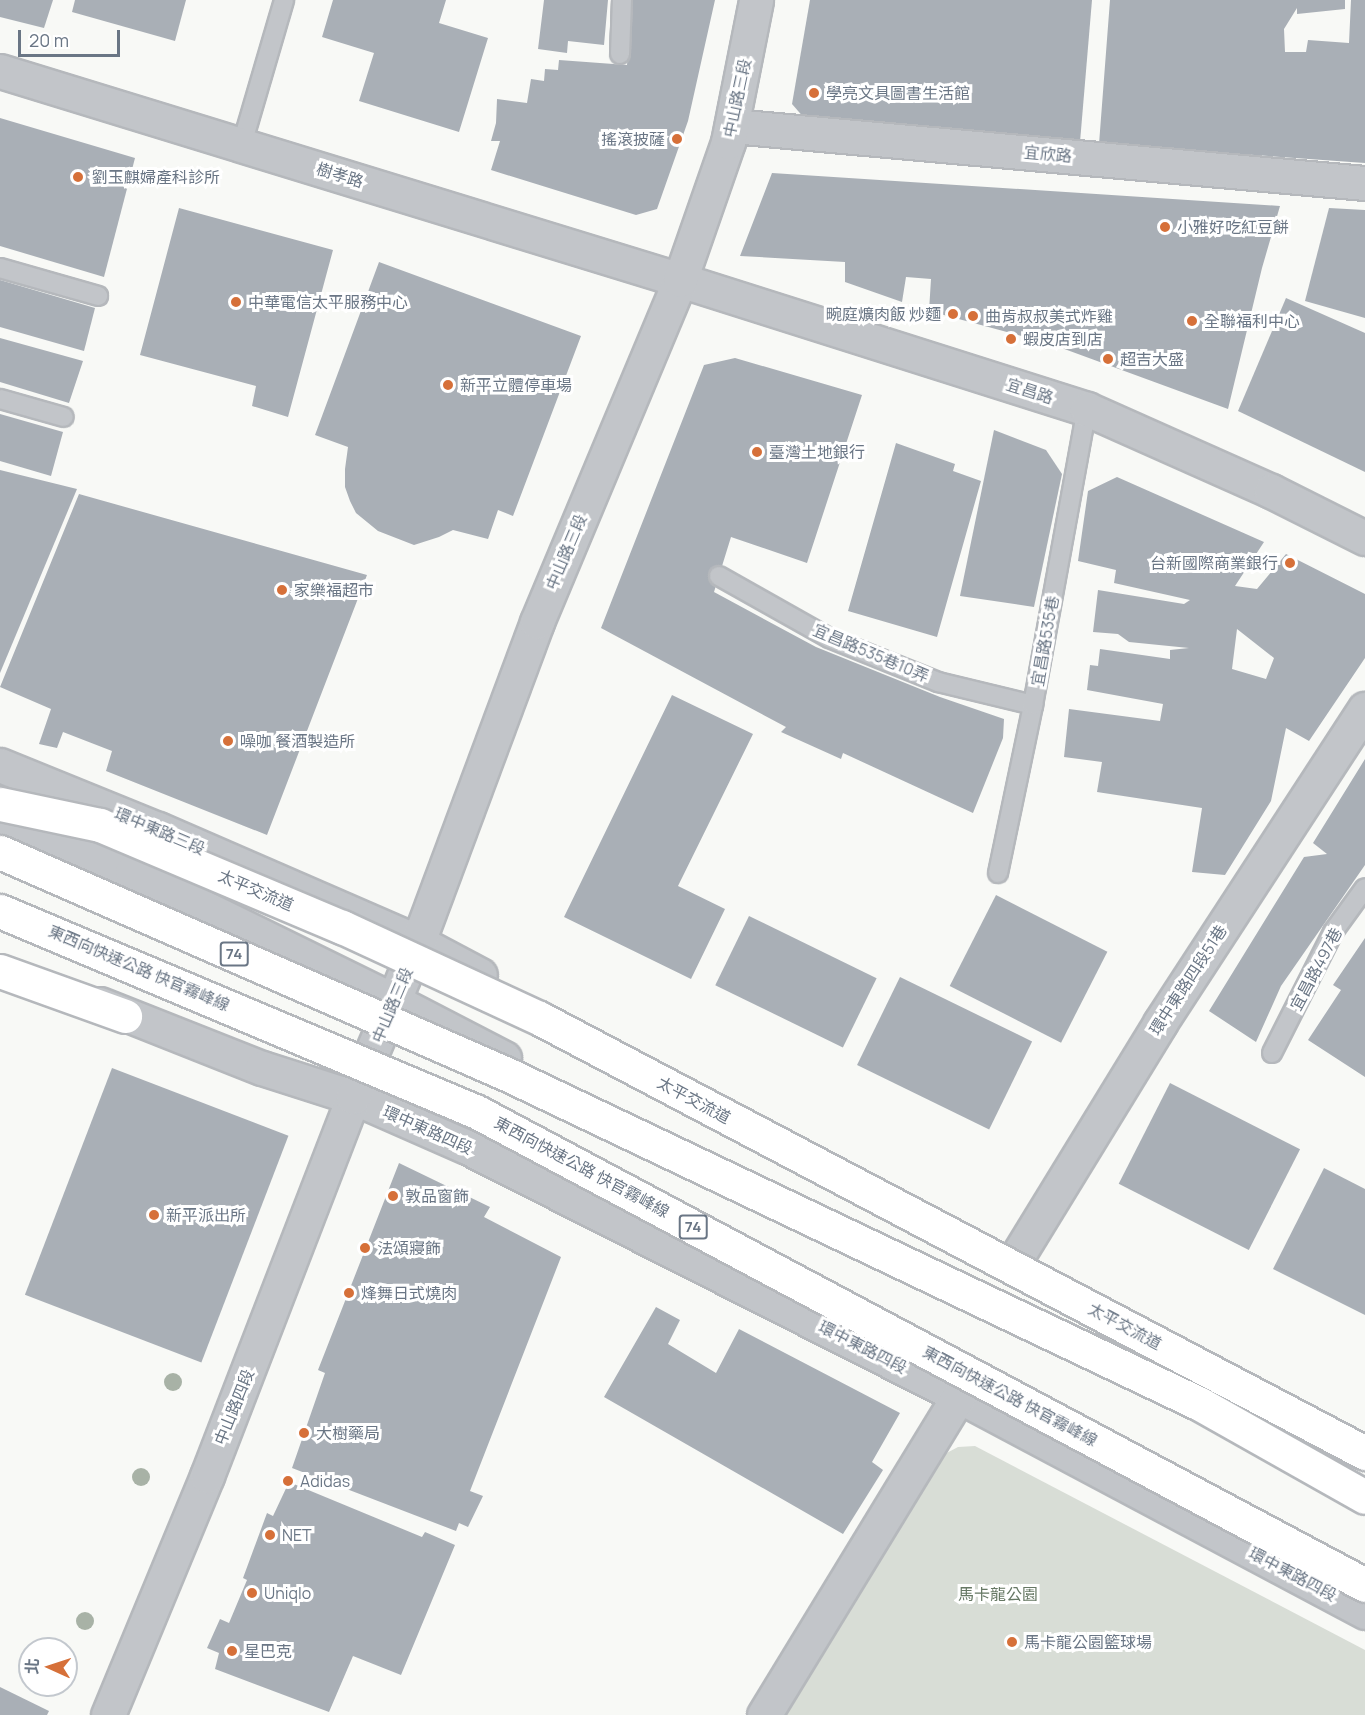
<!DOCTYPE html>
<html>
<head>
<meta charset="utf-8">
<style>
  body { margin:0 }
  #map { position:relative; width:1365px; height:1715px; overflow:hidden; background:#f8f9f6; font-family:Manrope,"Noto Sans TC",sans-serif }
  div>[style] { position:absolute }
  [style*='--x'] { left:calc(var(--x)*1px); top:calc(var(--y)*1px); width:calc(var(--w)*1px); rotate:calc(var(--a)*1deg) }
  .green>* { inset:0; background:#d8ddd6 }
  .building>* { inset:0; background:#a9afb6; transform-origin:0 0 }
  .roads { filter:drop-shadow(2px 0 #b5b8bc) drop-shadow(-2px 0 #b5b8bc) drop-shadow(0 2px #b5b8bc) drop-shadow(0 -2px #b5b8bc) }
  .service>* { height:18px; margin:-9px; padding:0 9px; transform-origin:9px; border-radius:9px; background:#c2c5c9 }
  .minor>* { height:33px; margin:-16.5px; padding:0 16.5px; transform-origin:16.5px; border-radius:16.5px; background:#c2c5c9 }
  .tertiary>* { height:33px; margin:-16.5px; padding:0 16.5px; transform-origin:16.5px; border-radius:16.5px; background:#c2c5c9 }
  .trunk>* { height:33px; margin:-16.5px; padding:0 16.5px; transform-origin:16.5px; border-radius:16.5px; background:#fff }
  .bridges { filter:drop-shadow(2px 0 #b5b8bc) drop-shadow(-2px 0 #b5b8bc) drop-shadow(0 2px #b5b8bc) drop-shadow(0 -2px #b5b8bc) }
  .trunk-bridge>* { height:33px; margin:-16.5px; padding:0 16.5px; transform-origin:16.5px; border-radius:16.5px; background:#fff }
  .trees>* { width:18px; height:18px; margin:-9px; border-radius:50%; background:#a8b2a6 }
  .dots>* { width:16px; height:16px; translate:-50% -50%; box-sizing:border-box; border:3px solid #fff; border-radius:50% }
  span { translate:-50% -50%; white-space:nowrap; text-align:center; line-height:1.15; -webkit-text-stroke:6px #fff; paint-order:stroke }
  .shield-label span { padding:2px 4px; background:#fff; border:2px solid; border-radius:4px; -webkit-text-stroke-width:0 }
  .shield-label { font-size:15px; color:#6a7685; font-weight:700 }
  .poi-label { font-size:16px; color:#6a7685 }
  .left { translate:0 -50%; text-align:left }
  .right { translate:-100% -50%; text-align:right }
  .street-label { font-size:16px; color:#6a7685 }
  .park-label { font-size:16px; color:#667864 }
  .north { position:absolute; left:18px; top:1637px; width:60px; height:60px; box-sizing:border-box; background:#fff; border:2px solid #c3c8ce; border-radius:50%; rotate:273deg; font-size:16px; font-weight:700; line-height:24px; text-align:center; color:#6a7685 }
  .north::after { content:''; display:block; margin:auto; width:21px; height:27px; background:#d67039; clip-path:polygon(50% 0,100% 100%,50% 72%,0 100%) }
  .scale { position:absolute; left:18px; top:30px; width:102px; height:27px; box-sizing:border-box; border:3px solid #6a7685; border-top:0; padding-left:8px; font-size:18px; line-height:21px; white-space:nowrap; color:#6a7685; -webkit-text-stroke:4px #fff; paint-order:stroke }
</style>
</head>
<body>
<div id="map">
  <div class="green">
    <i style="clip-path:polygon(975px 1446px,1365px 1650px,1365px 1715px,783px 1715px,941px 1456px,958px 1447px)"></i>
  </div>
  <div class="building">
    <i style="clip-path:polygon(0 0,53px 0,44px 28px,0 17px)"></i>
    <i style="clip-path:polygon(75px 0,186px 0,175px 41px,72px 12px)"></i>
    <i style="clip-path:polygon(333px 0,446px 0,439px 23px,488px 38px,459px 132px,359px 101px,374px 53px,322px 37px)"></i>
    <i style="clip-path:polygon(544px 0,608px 0,604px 45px,568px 41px,567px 53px,538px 49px)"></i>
    <i style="clip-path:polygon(633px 0,715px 0,688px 121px,657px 209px,636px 215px,491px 170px,500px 141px,491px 141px,496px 123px,497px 99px,527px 103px,531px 79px,544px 81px,545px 69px,558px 70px,559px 60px,627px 65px)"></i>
    <i style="clip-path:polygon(810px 0,1092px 0,1080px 142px,812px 127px,792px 104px)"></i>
    <i style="clip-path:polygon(1110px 0,1345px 0,1345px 9px,1297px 14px,1297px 8px,1284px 29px,1285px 52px,1306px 52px,1308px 40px,1349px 43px,1351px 0,1365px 0,1365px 163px,1099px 144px)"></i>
    <i style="clip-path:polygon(0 118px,135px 158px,104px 277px,0 246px)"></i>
    <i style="clip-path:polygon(772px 173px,1280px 206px,1262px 268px,1228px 409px,1048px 343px,929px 311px,931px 279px,906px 277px,902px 302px,845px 282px,845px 262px,740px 256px)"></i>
    <i style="clip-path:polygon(179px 208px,333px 250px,288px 417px,252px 406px,256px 386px,140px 355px)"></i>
    <i style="clip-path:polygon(1329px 208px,1365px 210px,1365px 318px,1305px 301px)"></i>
    <i style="clip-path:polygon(379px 262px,581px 336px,513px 516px,498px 510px,488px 539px,453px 530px,439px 537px,414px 545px,378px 531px,356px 513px,350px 501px,345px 487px,345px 469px,348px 447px,315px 435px)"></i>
    <i style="clip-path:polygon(0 280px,95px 308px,84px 351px,0 327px)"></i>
    <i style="clip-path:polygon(1286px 298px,1365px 333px,1365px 472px,1238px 411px)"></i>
    <i style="clip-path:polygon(0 338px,83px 361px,69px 403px,0 382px)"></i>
    <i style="clip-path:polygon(735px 358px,862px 395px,807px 563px,731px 537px,714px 592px,816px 647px,940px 697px,1004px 719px,1003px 738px,973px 813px,843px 753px,841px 759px,781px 732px,786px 727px,601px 628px,704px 365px)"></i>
    <i style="clip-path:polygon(0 414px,63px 432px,51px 476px,0 461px)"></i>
    <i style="clip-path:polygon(994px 430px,1046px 450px,1062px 474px,1034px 607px,960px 596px)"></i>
    <i style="clip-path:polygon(896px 443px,955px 464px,953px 471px,981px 481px,937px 637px,848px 611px)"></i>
    <i style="clip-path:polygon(0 470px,77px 489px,0 673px)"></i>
    <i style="clip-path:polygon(evenodd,1117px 477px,1264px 542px,1235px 586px,1257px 589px,1286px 554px,1365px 594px,1365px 658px,1309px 741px,1286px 728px,1271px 801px,1225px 875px,1192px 872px,1202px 808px,1097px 792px,1102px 762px,1064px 757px,1069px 709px,1160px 721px,1163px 704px,1087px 690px,1090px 665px,1098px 666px,1100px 649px,1170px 659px,1170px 650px,1189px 648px,1129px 642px,1118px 634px,1093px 632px,1098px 590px,1184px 604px,1190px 600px,1114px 583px,1116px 570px,1078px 561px,1088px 491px,1117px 477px,1237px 629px,1274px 658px,1266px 679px,1232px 669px,1237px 629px)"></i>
    <i style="clip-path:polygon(79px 494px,367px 575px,267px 835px,106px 771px,112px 751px,63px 732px,57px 748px,39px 744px,51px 709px,0 687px)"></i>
    <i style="clip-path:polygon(672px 695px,753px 734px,678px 886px,725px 909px,691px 979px,564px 917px)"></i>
    <i style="clip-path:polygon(1365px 759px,1365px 865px,1281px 986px,1256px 1042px,1209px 1011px,1304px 857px,1327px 854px,1313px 843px)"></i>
    <i style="left:996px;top:895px;width:125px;height:102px;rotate:27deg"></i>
    <i style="left:749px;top:916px;width:142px;height:77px;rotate:26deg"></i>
    <i style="clip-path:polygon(1365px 938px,1365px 1077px,1308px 1040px,1341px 990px,1333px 985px)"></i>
    <i style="left:900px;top:977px;width:147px;height:98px;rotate:26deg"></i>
    <i style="left:112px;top:1068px;width:189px;height:243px;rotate:21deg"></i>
    <i style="left:1170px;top:1083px;width:146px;height:113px;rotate:27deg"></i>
    <i style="clip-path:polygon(399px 1163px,490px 1207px,484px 1217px,561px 1257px,470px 1491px,483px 1496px,468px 1527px,459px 1523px,456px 1531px,292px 1468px,325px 1373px,318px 1370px)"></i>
    <i style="clip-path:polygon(1324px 1168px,1365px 1189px,1365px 1315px,1273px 1269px)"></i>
    <i style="clip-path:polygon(656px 1307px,680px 1320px,668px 1344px,716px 1373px,739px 1329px,900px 1413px,872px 1462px,883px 1470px,843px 1534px,604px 1397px)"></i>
    <i style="clip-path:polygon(289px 1482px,422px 1537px,425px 1532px,455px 1545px,401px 1675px,353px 1656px,329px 1712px,215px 1669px,219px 1653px,207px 1648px,220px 1619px,229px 1623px,247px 1580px,243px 1578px,267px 1513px,273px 1516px)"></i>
    <i style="clip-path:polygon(0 1687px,49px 1711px,47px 1715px,0 1715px)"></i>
  </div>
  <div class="roads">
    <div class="service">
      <i style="--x:620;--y:54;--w:54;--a:-87.9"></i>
      <i style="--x:242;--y:144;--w:150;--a:-73.7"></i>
      <i style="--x:0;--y:268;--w:102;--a:15.9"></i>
      <i style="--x:0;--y:399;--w:66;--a:15.7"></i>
      <i style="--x:719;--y:576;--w:126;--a:29.4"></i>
      <i style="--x:829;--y:638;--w:118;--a:22"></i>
      <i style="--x:938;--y:682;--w:98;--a:13.6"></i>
      <i style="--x:998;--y:873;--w:172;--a:-78.2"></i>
      <i style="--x:1033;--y:705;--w:301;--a:-79.7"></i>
      <i style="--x:1272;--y:1053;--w:136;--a:-63.2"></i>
      <i style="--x:1333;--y:932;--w:54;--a:-54"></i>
    </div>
    <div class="minor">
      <i style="--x:0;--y:71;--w:711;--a:17.08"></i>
      <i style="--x:732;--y:126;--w:636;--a:5.15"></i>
      <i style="--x:0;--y:765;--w:170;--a:22.1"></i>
      <i style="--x:158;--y:829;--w:283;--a:23.5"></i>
      <i style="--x:418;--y:942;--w:70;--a:28"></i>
      <i style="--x:0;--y:818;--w:143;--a:22.2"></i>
      <i style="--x:132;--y:872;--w:292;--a:26.2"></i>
      <i style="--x:394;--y:1001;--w:124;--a:27.4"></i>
      <i style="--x:100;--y:1004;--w:174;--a:21.6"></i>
      <i style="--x:262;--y:1068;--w:96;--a:17.7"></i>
      <i style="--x:353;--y:1097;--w:124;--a:23.7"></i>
      <i style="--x:467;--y:1147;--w:551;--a:26.84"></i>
      <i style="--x:959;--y:1396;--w:460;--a:28"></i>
      <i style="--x:1018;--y:1255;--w:272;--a:-58.5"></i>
      <i style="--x:1160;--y:1023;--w:375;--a:-56.9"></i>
      <i style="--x:764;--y:1715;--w:374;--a:-58.6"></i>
    </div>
    <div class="tertiary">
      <i style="--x:680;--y:280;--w:427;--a:17.6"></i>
      <i style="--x:1087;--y:409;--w:201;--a:24"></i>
      <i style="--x:1271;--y:491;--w:105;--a:26.6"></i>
      <i style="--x:108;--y:1715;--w:259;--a:-67.5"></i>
      <i style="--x:207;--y:1476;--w:406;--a:-68.9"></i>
      <i style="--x:353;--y:1097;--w:168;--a:-67.2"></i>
      <i style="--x:418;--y:942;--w:341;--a:-69.6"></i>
      <i style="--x:537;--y:622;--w:371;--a:-67.3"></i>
      <i style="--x:680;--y:280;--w:146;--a:-70.8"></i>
      <i style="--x:728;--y:142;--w:145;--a:-78.8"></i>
    </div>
    <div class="trunk">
      <i style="--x:0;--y:971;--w:133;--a:19.8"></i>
    </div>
  </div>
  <div class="bridges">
    <div class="trunk-bridge">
      <i style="--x:0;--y:804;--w:102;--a:11.9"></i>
      <i style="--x:100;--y:825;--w:263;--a:22.9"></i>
      <i style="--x:342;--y:927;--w:217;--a:24.8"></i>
      <i style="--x:539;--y:1018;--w:934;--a:27.77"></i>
      <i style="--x:0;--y:852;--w:556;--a:23.66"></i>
      <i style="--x:509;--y:1075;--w:765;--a:25.46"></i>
      <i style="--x:1200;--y:1404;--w:189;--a:29.4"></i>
      <i style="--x:0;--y:911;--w:518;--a:22.85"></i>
      <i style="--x:477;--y:1112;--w:1006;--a:28.04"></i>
    </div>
  </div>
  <div class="trees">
    <i style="left:173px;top:1382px"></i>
    <i style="left:141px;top:1477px"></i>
    <i style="left:85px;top:1621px"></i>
  </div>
  <div class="dots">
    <i style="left:814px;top:93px;background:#d67039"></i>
    <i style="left:677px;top:139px;background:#d67039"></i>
    <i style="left:78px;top:177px;background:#d67039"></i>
    <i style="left:1165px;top:227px;background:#d67039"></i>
    <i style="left:236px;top:302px;background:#d67039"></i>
    <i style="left:953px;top:314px;background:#d67039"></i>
    <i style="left:973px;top:316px;background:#d67039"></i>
    <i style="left:1192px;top:321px;background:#d67039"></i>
    <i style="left:1011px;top:339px;background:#d67039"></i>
    <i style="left:1108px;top:359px;background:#d67039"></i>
    <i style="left:448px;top:385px;background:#d67039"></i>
    <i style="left:757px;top:452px;background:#d67039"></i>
    <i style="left:1290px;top:563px;background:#d67039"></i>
    <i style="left:282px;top:590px;background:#d67039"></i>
    <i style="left:228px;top:741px;background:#d67039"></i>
    <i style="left:393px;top:1196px;background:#d67039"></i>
    <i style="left:154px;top:1215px;background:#d67039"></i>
    <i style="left:365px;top:1248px;background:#d67039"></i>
    <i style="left:349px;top:1293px;background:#d67039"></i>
    <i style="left:304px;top:1433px;background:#d67039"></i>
    <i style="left:288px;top:1481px;background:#d67039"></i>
    <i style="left:270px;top:1535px;background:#d67039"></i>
    <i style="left:252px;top:1593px;background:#d67039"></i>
    <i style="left:1012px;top:1642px;background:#d67039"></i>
    <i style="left:232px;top:1651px;background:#d67039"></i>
  </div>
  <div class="shield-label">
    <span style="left:234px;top:954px">74</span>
    <span style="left:693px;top:1227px">74</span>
  </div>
  <div class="poi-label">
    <span class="left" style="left:826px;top:93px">學亮文具圖書生活館</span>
    <span class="right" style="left:665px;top:139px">搖滾披薩</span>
    <span class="left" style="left:92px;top:177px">劉玉麒婦產科診所</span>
    <span class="left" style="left:1177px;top:227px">小雅好吃紅豆餅</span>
    <span class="left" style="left:248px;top:302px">中華電信太平服務中心</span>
    <span class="right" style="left:941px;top:314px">畹庭爌肉飯 炒麵</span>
    <span class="left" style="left:985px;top:316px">曲肯叔叔美式炸雞</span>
    <span class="left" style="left:1204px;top:321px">全聯福利中心</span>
    <span class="left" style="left:1023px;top:339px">蝦皮店到店</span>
    <span class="left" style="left:1120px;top:359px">超吉大盛</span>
    <span class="left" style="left:460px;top:385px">新平立體停車場</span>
    <span class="left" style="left:769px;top:452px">臺灣土地銀行</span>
    <span class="right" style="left:1278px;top:563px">台新國際商業銀行</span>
    <span class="left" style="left:294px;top:590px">家樂福超市</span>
    <span class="left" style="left:240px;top:741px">噪咖 餐酒製造所</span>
    <span class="left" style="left:405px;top:1196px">敦品窗飾</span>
    <span class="left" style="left:166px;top:1215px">新平派出所</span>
    <span class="left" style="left:377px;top:1248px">法頌寢飾</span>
    <span class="left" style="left:361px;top:1293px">烽舞日式燒肉</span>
    <span class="left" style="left:316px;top:1433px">大樹藥局</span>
    <span class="left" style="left:300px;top:1481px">Adidas</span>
    <span class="left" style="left:282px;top:1535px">NET</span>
    <span class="left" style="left:264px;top:1593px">Uniqlo</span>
    <span class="left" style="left:1024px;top:1642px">馬卡龍公園籃球場</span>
    <span class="left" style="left:244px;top:1651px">星巴克</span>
  </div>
  <div class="street-label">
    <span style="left:737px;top:98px;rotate:-78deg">中山路三段</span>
    <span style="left:1048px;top:154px;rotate:5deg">宜欣路</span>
    <span style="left:340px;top:175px;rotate:17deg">樹孝路</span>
    <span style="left:1030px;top:391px;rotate:18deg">宜昌路</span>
    <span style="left:566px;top:552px;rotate:-67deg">中山路三段</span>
    <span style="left:1045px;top:641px;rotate:-80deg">宜昌路535巷</span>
    <span style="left:871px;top:653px;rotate:23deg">宜昌路535巷10弄</span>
    <span style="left:160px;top:831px;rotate:23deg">環中東路三段</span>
    <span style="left:256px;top:890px;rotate:23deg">太平交流道</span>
    <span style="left:139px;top:968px;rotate:23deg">東西向快速公路 快官霧峰線</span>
    <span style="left:1316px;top:969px;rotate:-62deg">宜昌路497巷</span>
    <span style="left:1188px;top:980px;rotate:-57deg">環中東路四段51巷</span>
    <span style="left:392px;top:1005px;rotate:-67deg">中山路三段</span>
    <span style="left:694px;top:1100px;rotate:28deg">太平交流道</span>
    <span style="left:428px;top:1130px;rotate:24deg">環中東路四段</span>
    <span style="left:582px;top:1167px;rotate:28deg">東西向快速公路 快官霧峰線</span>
    <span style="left:1125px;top:1326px;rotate:28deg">太平交流道</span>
    <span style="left:863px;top:1347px;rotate:27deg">環中東路四段</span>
    <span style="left:1010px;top:1396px;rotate:28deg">東西向快速公路 快官霧峰線</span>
    <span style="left:234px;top:1407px;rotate:-68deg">中山路四段</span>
    <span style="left:1293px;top:1574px;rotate:28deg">環中東路四段</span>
  </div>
  <div class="park-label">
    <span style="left:998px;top:1594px">馬卡龍公園</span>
  </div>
  <div class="north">北</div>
  <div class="scale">20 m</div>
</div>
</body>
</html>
